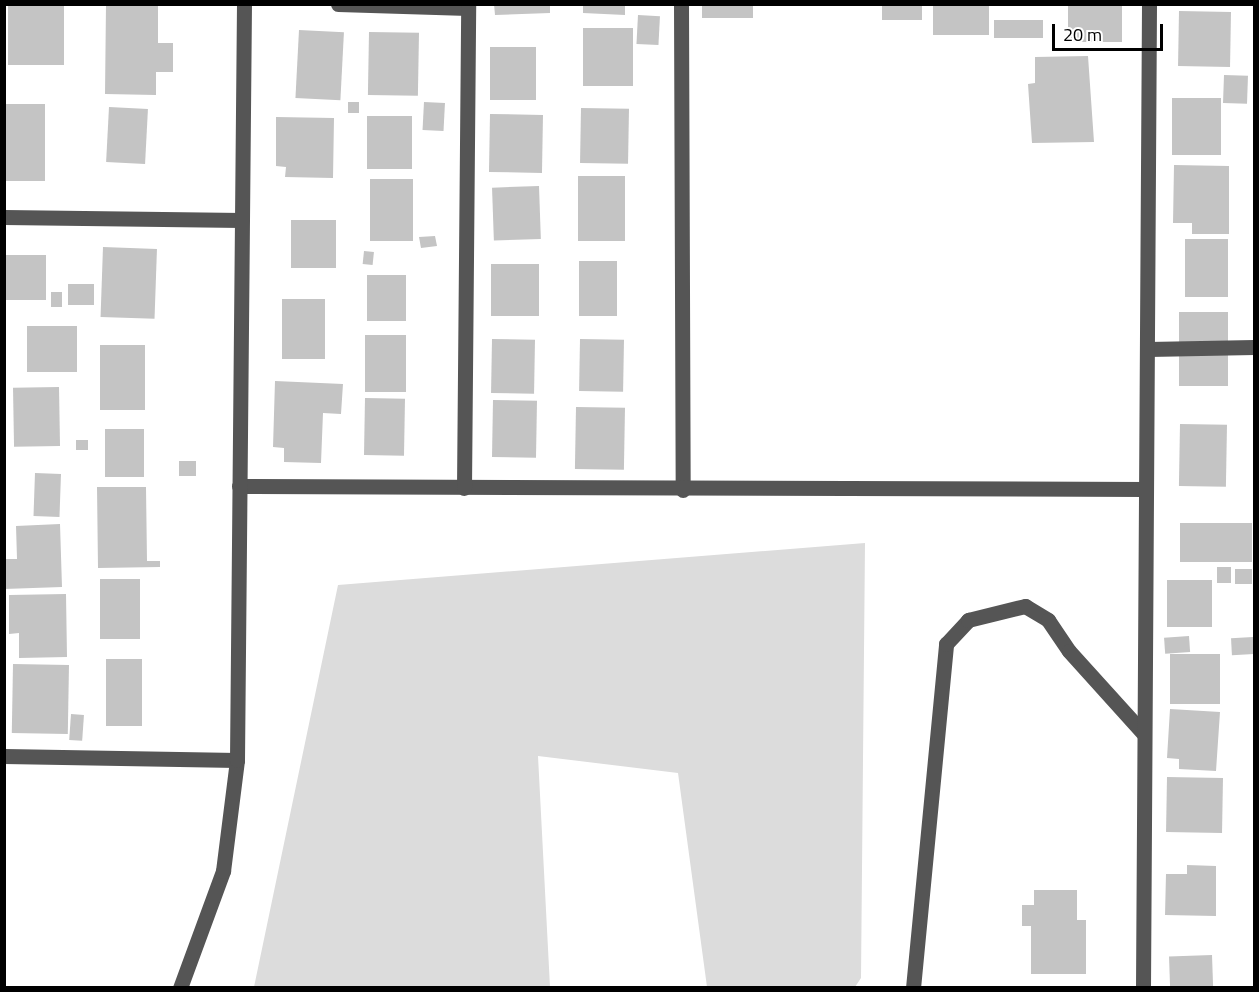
<!DOCTYPE html>
<html>
<head>
<meta charset="utf-8">
<style>
  body { margin:0 }
  #map { position:relative; width:1259px; height:992px; overflow:hidden; background:#fff; font-family:"Titillium Web",sans-serif }
  div>[style] { position:absolute }
  [style*='--x'] { left:calc(var(--x)*1px); top:calc(var(--y)*1px); width:calc(var(--w)*1px); rotate:calc(var(--a)*1deg) }
  .green>* { inset:0; background:#dcdcdc }
  .building>* { inset:0; background:#c4c4c4; transform-origin:0 0 }
  .minor>* { height:15px; margin:-7.5px; padding:0 7.5px; transform-origin:7.5px; border-radius:7.5px; background:#555 }
  span { translate:-50% -50%; white-space:nowrap; text-align:center; line-height:1.15; -webkit-text-stroke:6px #fff; paint-order:stroke }
  .frame { position:absolute; inset:0; border:6px solid #000; pointer-events:none }
  .scale { position:absolute; left:1052px; top:24px; width:111px; height:27px; box-sizing:border-box; border:3px solid #000; border-top:0; padding-left:8px; font-size:18px; line-height:21px; white-space:nowrap; color:#000; -webkit-text-stroke:4px #fff; paint-order:stroke }
</style>
</head>
<body>
<div id="map">
  <div class="green">
    <i style="clip-path:polygon(865px 543px,861px 978px,855px 987px,707px 987px,678px 773px,538px 756px,550px 987px,254px 987px,338px 585px)"></i>
  </div>
  <div class="building">
    <i style="left:8px;top:4px;width:56px;height:61px"></i>
    <i style="clip-path:polygon(106px 4px,158px 4px,158px 43px,173px 43px,173px 72px,156px 72px,156px 95px,105px 94px)"></i>
    <i style="clip-path:polygon(494px 4px,550px 4px,550px 13px,495px 15px)"></i>
    <i style="clip-path:polygon(583px 4px,625px 4px,625px 15px,583px 13px)"></i>
    <i style="left:702px;top:4px;width:51px;height:14px"></i>
    <i style="left:882px;top:4px;width:40px;height:16px"></i>
    <i style="left:933px;top:4px;width:56px;height:31px"></i>
    <i style="left:1068px;top:4px;width:54px;height:38px"></i>
    <i style="left:1179px;top:11px;width:52px;height:55px;rotate:1deg"></i>
    <i style="left:638px;top:15px;width:22px;height:29px;rotate:3deg"></i>
    <i style="left:994px;top:20px;width:49px;height:18px"></i>
    <i style="left:583px;top:28px;width:50px;height:58px"></i>
    <i style="left:299px;top:30px;width:45px;height:68px;rotate:3deg"></i>
    <i style="left:369px;top:32px;width:50px;height:63px;rotate:1deg"></i>
    <i style="left:490px;top:47px;width:46px;height:53px"></i>
    <i style="clip-path:polygon(1088px 56px,1094px 142px,1032px 143px,1028px 84px,1035px 83px,1035px 57px)"></i>
    <i style="left:1224px;top:75px;width:24px;height:28px;rotate:2deg"></i>
    <i style="left:1172px;top:98px;width:49px;height:57px"></i>
    <i style="left:348px;top:102px;width:11px;height:11px"></i>
    <i style="left:424px;top:102px;width:21px;height:28px;rotate:3deg"></i>
    <i style="left:5px;top:104px;width:40px;height:77px"></i>
    <i style="left:109px;top:107px;width:39px;height:55px;rotate:3deg"></i>
    <i style="left:581px;top:108px;width:48px;height:55px;rotate:1deg"></i>
    <i style="left:490px;top:114px;width:53px;height:58px;rotate:1deg"></i>
    <i style="left:367px;top:116px;width:45px;height:53px"></i>
    <i style="clip-path:polygon(276px 117px,334px 118px,333px 178px,285px 177px,286px 167px,276px 166px)"></i>
    <i style="clip-path:polygon(1174px 165px,1229px 166px,1229px 234px,1192px 234px,1192px 223px,1173px 223px)"></i>
    <i style="left:578px;top:176px;width:47px;height:65px"></i>
    <i style="left:370px;top:179px;width:43px;height:62px"></i>
    <i style="left:539px;top:186px;width:53px;height:47px;rotate:88deg"></i>
    <i style="left:336px;top:220px;width:48px;height:45px;rotate:90deg"></i>
    <i style="clip-path:polygon(435px 236px,437px 246px,421px 248px,419px 237px)"></i>
    <i style="left:1185px;top:239px;width:43px;height:58px"></i>
    <i style="left:103px;top:247px;width:54px;height:70px;rotate:2deg"></i>
    <i style="left:364px;top:251px;width:10px;height:13px;rotate:6deg"></i>
    <i style="left:4px;top:255px;width:42px;height:45px"></i>
    <i style="left:579px;top:261px;width:38px;height:55px"></i>
    <i style="left:491px;top:264px;width:48px;height:52px"></i>
    <i style="left:367px;top:275px;width:39px;height:46px"></i>
    <i style="left:68px;top:284px;width:26px;height:21px"></i>
    <i style="left:51px;top:292px;width:11px;height:15px"></i>
    <i style="left:282px;top:299px;width:43px;height:60px"></i>
    <i style="left:1179px;top:312px;width:49px;height:74px"></i>
    <i style="left:27px;top:326px;width:50px;height:46px"></i>
    <i style="left:365px;top:335px;width:41px;height:57px"></i>
    <i style="left:492px;top:339px;width:43px;height:54px;rotate:1deg"></i>
    <i style="left:580px;top:339px;width:44px;height:52px;rotate:1deg"></i>
    <i style="left:100px;top:345px;width:45px;height:65px"></i>
    <i style="clip-path:polygon(275px 381px,343px 384px,341px 414px,323px 413px,321px 463px,284px 462px,284px 448px,273px 447px)"></i>
    <i style="left:59px;top:387px;width:59px;height:46px;rotate:89deg"></i>
    <i style="left:365px;top:398px;width:40px;height:57px;rotate:1deg"></i>
    <i style="left:493px;top:400px;width:44px;height:57px;rotate:1deg"></i>
    <i style="left:576px;top:407px;width:49px;height:62px;rotate:1deg"></i>
    <i style="left:1180px;top:424px;width:47px;height:62px;rotate:1deg"></i>
    <i style="left:105px;top:429px;width:39px;height:48px"></i>
    <i style="left:76px;top:440px;width:12px;height:10px"></i>
    <i style="left:179px;top:461px;width:17px;height:15px"></i>
    <i style="left:35px;top:473px;width:26px;height:43px;rotate:2deg"></i>
    <i style="clip-path:polygon(97px 487px,146px 487px,147px 561px,160px 561px,160px 567px,98px 568px)"></i>
    <i style="left:1180px;top:523px;width:72px;height:39px"></i>
    <i style="clip-path:polygon(60px 524px,62px 587px,4px 589px,4px 559px,17px 559px,16px 526px)"></i>
    <i style="left:1217px;top:567px;width:14px;height:16px"></i>
    <i style="left:1235px;top:569px;width:17px;height:15px"></i>
    <i style="left:100px;top:579px;width:40px;height:60px"></i>
    <i style="left:1167px;top:580px;width:45px;height:47px"></i>
    <i style="clip-path:polygon(66px 594px,67px 657px,19px 658px,19px 633px,9px 634px,9px 595px)"></i>
    <i style="left:1189px;top:636px;width:16px;height:25px;rotate:86deg"></i>
    <i style="left:1253px;top:637px;width:17px;height:22px;rotate:87deg"></i>
    <i style="left:1170px;top:654px;width:50px;height:50px"></i>
    <i style="left:106px;top:659px;width:36px;height:67px"></i>
    <i style="left:13px;top:664px;width:56px;height:69px;rotate:1deg"></i>
    <i style="clip-path:polygon(1170px 709px,1220px 712px,1216px 771px,1179px 769px,1179px 759px,1167px 758px)"></i>
    <i style="left:71px;top:714px;width:13px;height:26px;rotate:4deg"></i>
    <i style="left:1167px;top:777px;width:56px;height:55px;rotate:1deg"></i>
    <i style="clip-path:polygon(1187px 865px,1216px 866px,1216px 916px,1165px 915px,1166px 874px,1187px 874px)"></i>
    <i style="clip-path:polygon(1034px 890px,1077px 890px,1077px 920px,1086px 920px,1086px 974px,1031px 974px,1031px 926px,1022px 926px,1022px 905px,1034px 905px)"></i>
    <i style="left:1212px;top:955px;width:33px;height:43px;rotate:88deg"></i>
  </div>
  <div class="minor">
    <i style="--x:338;--y:4;--w:130;--a:1.8"></i>
    <i style="--x:681;--y:4;--w:486;--a:89.8"></i>
    <i style="--x:4;--y:217;--w:238;--a:0.7"></i>
    <i style="--x:1148;--y:349;--w:106;--a:-1.1"></i>
    <i style="--x:239;--y:486;--w:907;--a:0.19"></i>
    <i style="--x:464;--y:488;--w:484;--a:-89.5"></i>
    <i style="--x:4;--y:756;--w:233;--a:1"></i>
    <i style="--x:180;--y:988;--w:125;--a:-69.8"></i>
    <i style="--x:223;--y:871;--w:112;--a:-82.8"></i>
    <i style="--x:237;--y:760;--w:756;--a:-89.47"></i>
    <i style="--x:913;--y:988;--w:346;--a:-84.5"></i>
    <i style="--x:946;--y:644;--w:33;--a:-47"></i>
    <i style="--x:968;--y:620;--w:59;--a:-13.8"></i>
    <i style="--x:1025;--y:606;--w:27;--a:31"></i>
    <i style="--x:1048;--y:620;--w:37;--a:56"></i>
    <i style="--x:1069;--y:651;--w:110;--a:47.9"></i>
    <i style="--x:1143;--y:988;--w:984;--a:-89.65"></i>
  </div>
  <div class="frame"></div>
  <div class="scale">20 m</div>
</div>
</body>
</html>
